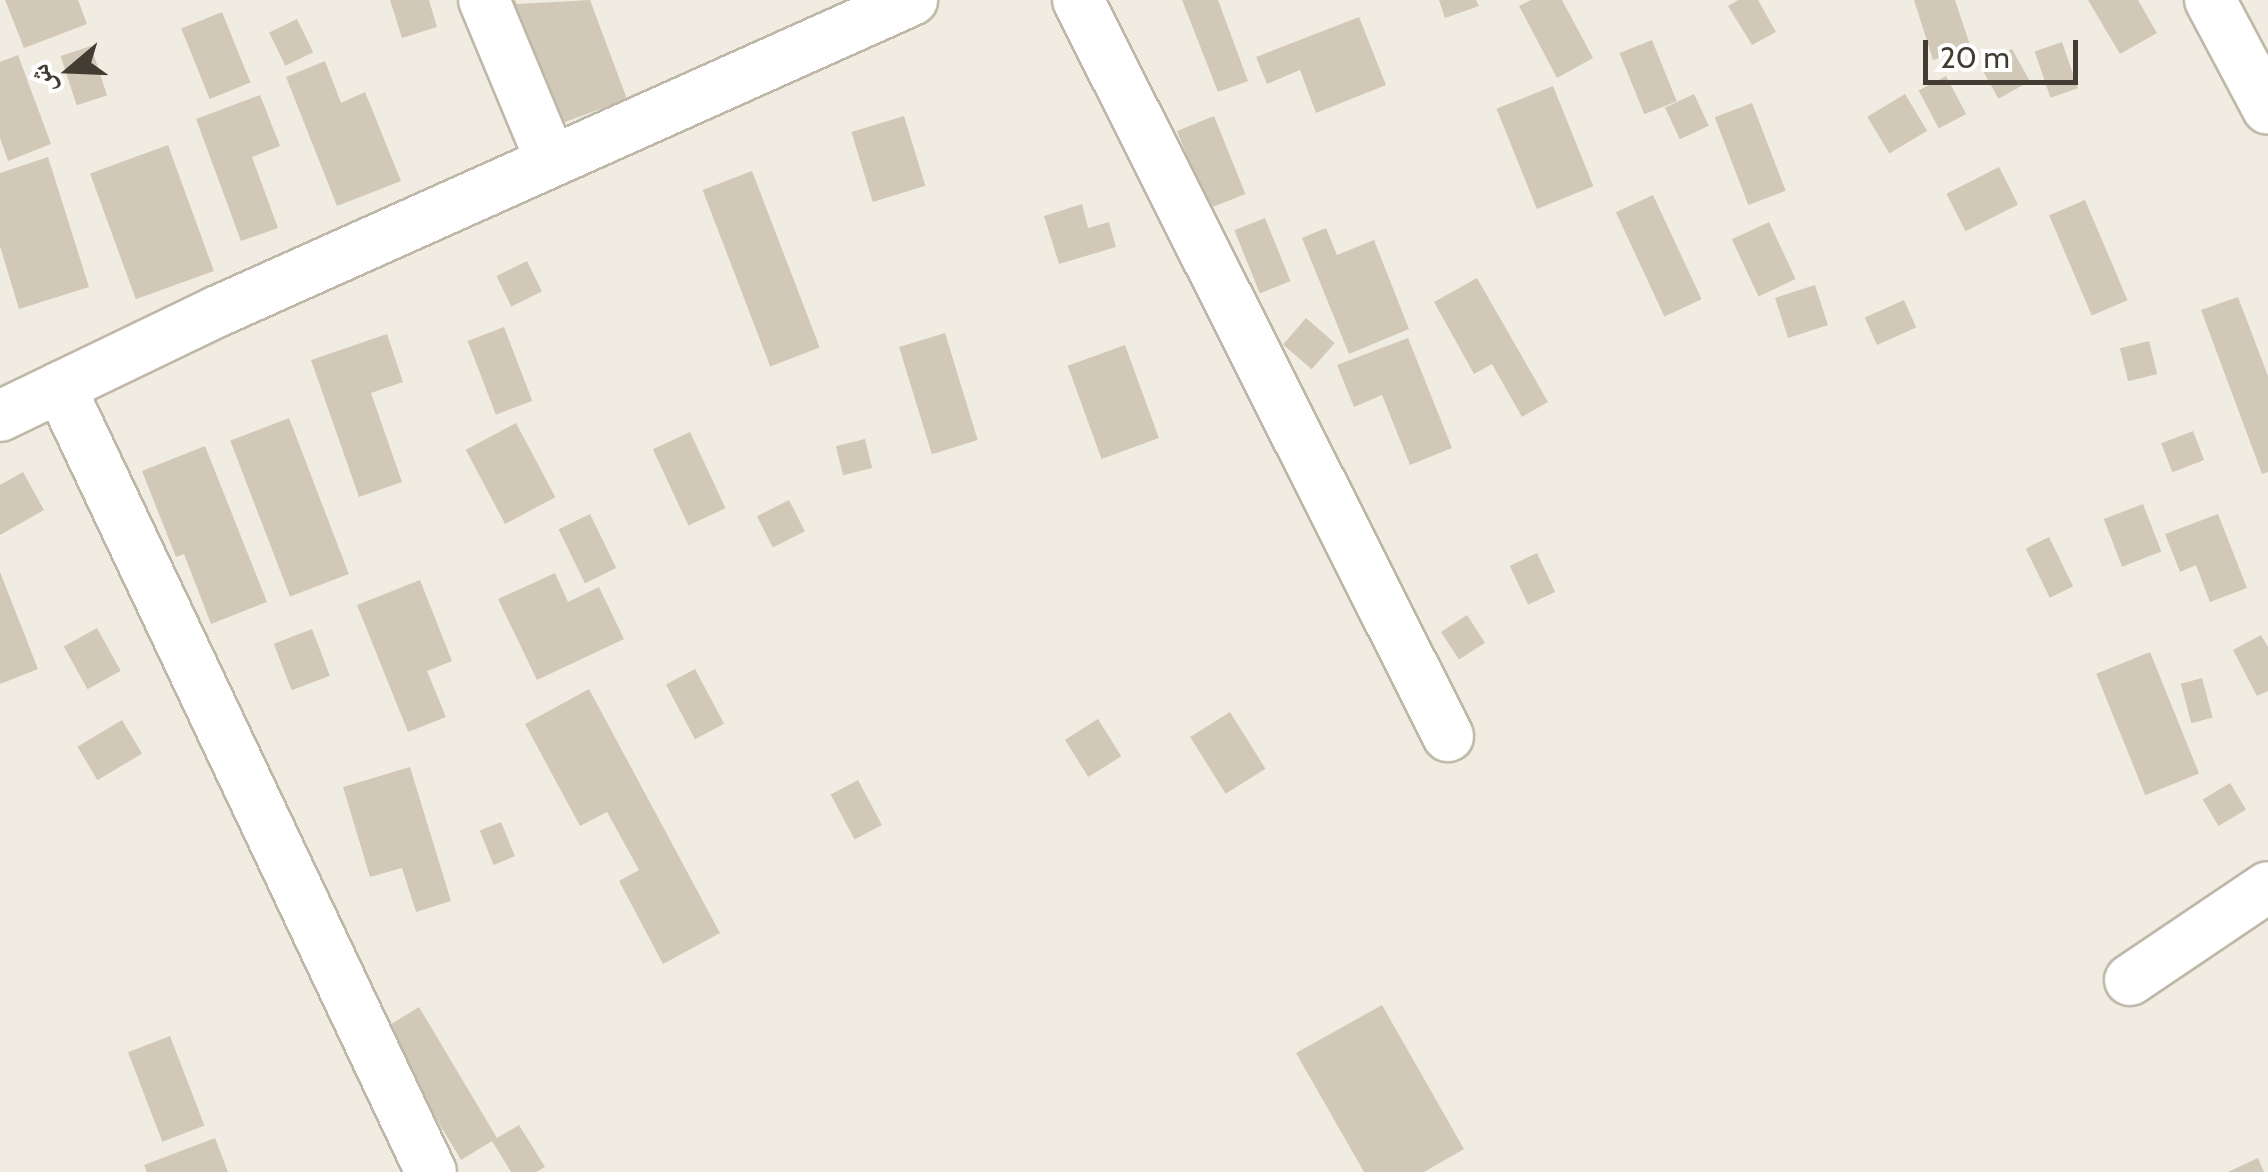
<!DOCTYPE html>
<html>
<head>
<meta charset="utf-8">
<style>
  body { margin:0 }
  #map { position:relative; width:2268px; height:1172px; overflow:hidden; background:#f1ece2; font-family:Cabin,"Noto Naskh Arabic",sans-serif }
  div>[style] { position:absolute }
  [style*='--x'] { left:calc(var(--x)*1px); top:calc(var(--y)*1px); width:calc(var(--w)*1px); rotate:calc(var(--a)*1deg) }
  .building>* { inset:0; background:#d2c8b8; transform-origin:0 0 }
  .roads { filter:drop-shadow(2px 0 #bfb7a8) drop-shadow(-2px 0 #bfb7a8) drop-shadow(0 2px #bfb7a8) drop-shadow(0 -2px #bfb7a8) }
  .minor>* { height:50px; margin:-25px; padding:0 25px; transform-origin:25px; border-radius:25px; background:#fff }
  span { translate:-50% -50%; white-space:nowrap; text-align:center; line-height:1.15; -webkit-text-stroke:8px #fff; paint-order:stroke }
  .north { position:absolute; left:20px; top:20px; width:100px; height:100px; -webkit-text-stroke:8px #fff; paint-order:stroke; rotate:251deg; font-size:28px; font-weight:700; line-height:40px; text-align:center; color:#423c33 }
  .north::after { content:''; display:block; margin:auto; width:35px; height:45px; background:#423c33; clip-path:polygon(50% 0,100% 100%,50% 72%,0 100%) }
  .scale { position:absolute; left:1923px; top:40px; width:155px; height:45px; box-sizing:border-box; border:5px solid #423c33; border-top:0; padding-left:12px; font-size:30px; line-height:35px; white-space:nowrap; color:#423c33; -webkit-text-stroke:8px #fff; paint-order:stroke }
</style>
</head>
<body>
<div id="map">
  <div class="building">
    <i style="clip-path:polygon(5px 0,78px 0,87px 24px,24px 48px)"></i>
    <i style="clip-path:polygon(390px 0,429px 0,437px 27px,402px 38px)"></i>
    <i style="clip-path:polygon(492px 0,515px 0,517px 4px,590px 0,627px 99px,541px 131px)"></i>
    <i style="clip-path:polygon(1182px 0,1218px 0,1248px 81px,1218px 92px)"></i>
    <i style="clip-path:polygon(1439px 0,1476px 0,1479px 6px,1445px 18px)"></i>
    <i style="clip-path:polygon(1531px 0,1562px 0,1593px 58px,1557px 78px,1519px 6px)"></i>
    <i style="clip-path:polygon(1738px 0,1758px 0,1776px 32px,1752px 45px,1728px 6px)"></i>
    <i style="clip-path:polygon(1914px 0,1955px 0,1971px 48px,1933px 60px)"></i>
    <i style="clip-path:polygon(2088px 0,2138px 0,2157px 33px,2120px 54px)"></i>
    <i style="left:222px;top:12px;width:76px;height:44px;rotate:68deg"></i>
    <i style="clip-path:polygon(1359px 17px,1386px 85px,1316px 113px,1300px 70px,1267px 84px,1256px 57px)"></i>
    <i style="left:297px;top:19px;width:37px;height:31px;rotate:64deg"></i>
    <i style="left:1652px;top:40px;width:66px;height:35px;rotate:68deg"></i>
    <i style="left:2062px;top:42px;width:49px;height:29px;rotate:71deg"></i>
    <i style="left:91px;top:46px;width:52px;height:32px;rotate:72deg"></i>
    <i style="left:2012px;top:49px;width:37px;height:36px;rotate:61deg"></i>
    <i style="clip-path:polygon(18px 55px,51px 144px,8px 161px,0 138px,0 62px)"></i>
    <i style="clip-path:polygon(325px 61px,341px 103px,365px 92px,401px 181px,337px 206px,286px 77px)"></i>
    <i style="left:1946px;top:76px;width:43px;height:31px;rotate:62deg"></i>
    <i style="left:1553px;top:86px;width:108px;height:61px;rotate:68deg"></i>
    <i style="left:1694px;top:94px;width:35px;height:32px;rotate:65deg"></i>
    <i style="left:1905px;top:94px;width:43px;height:44px;rotate:59deg"></i>
    <i style="clip-path:polygon(260px 95px,280px 146px,252px 157px,278px 228px,241px 241px,196px 119px)"></i>
    <i style="left:1752px;top:103px;width:94px;height:40px;rotate:69deg"></i>
    <i style="left:904px;top:116px;width:73px;height:55px;rotate:73deg"></i>
    <i style="left:1214px;top:116px;width:84px;height:40px;rotate:68deg"></i>
    <i style="left:168px;top:145px;width:134px;height:83px;rotate:70deg"></i>
    <i style="clip-path:polygon(48px 157px,89px 287px,19px 309px,0 246px,0 173px)"></i>
    <i style="left:1999px;top:167px;width:42px;height:59px;rotate:63deg"></i>
    <i style="left:752px;top:171px;width:189px;height:53px;rotate:69deg"></i>
    <i style="left:1653px;top:195px;width:115px;height:41px;rotate:65deg"></i>
    <i style="left:2085px;top:200px;width:109px;height:39px;rotate:67deg"></i>
    <i style="clip-path:polygon(1082px 204px,1088px 228px,1109px 222px,1116px 247px,1059px 264px,1044px 216px)"></i>
    <i style="left:1265px;top:218px;width:68px;height:33px;rotate:68deg"></i>
    <i style="left:1769px;top:222px;width:63px;height:41px;rotate:65deg"></i>
    <i style="clip-path:polygon(1326px 228px,1337px 255px,1374px 240px,1409px 329px,1349px 354px,1302px 238px)"></i>
    <i style="left:527px;top:261px;width:34px;height:34px;rotate:64deg"></i>
    <i style="clip-path:polygon(1477px 278px,1548px 402px,1522px 417px,1492px 364px,1474px 374px,1434px 302px)"></i>
    <i style="left:1815px;top:285px;width:42px;height:42px;rotate:72deg"></i>
    <i style="clip-path:polygon(2238px 297px,2268px 376px,2268px 472px,2262px 474px,2201px 310px)"></i>
    <i style="left:1904px;top:300px;width:30px;height:43px;rotate:66deg"></i>
    <i style="left:1306px;top:318px;width:38px;height:35px;rotate:41deg"></i>
    <i style="left:504px;top:327px;width:79px;height:39px;rotate:69deg"></i>
    <i style="left:945px;top:333px;width:112px;height:48px;rotate:73deg"></i>
    <i style="clip-path:polygon(387px 334px,403px 382px,371px 393px,402px 482px,359px 497px,311px 360px)"></i>
    <i style="clip-path:polygon(1408px 338px,1452px 448px,1410px 465px,1382px 395px,1354px 407px,1337px 365px)"></i>
    <i style="left:2149px;top:341px;width:34px;height:30px;rotate:76deg"></i>
    <i style="left:1125px;top:345px;width:99px;height:61px;rotate:70deg"></i>
    <i style="left:289px;top:418px;width:167px;height:63px;rotate:69deg"></i>
    <i style="left:516px;top:423px;width:84px;height:57px;rotate:62deg"></i>
    <i style="left:2193px;top:431px;width:31px;height:34px;rotate:69deg"></i>
    <i style="left:690px;top:432px;width:84px;height:41px;rotate:65deg"></i>
    <i style="left:865px;top:439px;width:30px;height:30px;rotate:76deg"></i>
    <i style="clip-path:polygon(205px 446px,267px 602px,211px 624px,184px 554px,176px 557px,142px 471px)"></i>
    <i style="clip-path:polygon(23px 472px,44px 510px,0 535px,0 485px)"></i>
    <i style="left:789px;top:500px;width:35px;height:36px;rotate:63deg"></i>
    <i style="left:2143px;top:504px;width:51px;height:42px;rotate:69deg"></i>
    <i style="left:590px;top:514px;width:60px;height:35px;rotate:64deg"></i>
    <i style="clip-path:polygon(2218px 514px,2247px 588px,2210px 602px,2196px 565px,2180px 572px,2165px 534px)"></i>
    <i style="left:2049px;top:537px;width:55px;height:26px;rotate:64deg"></i>
    <i style="left:1537px;top:553px;width:43px;height:30px;rotate:65deg"></i>
    <i style="clip-path:polygon(0 572px,38px 669px,0 684px)"></i>
    <i style="clip-path:polygon(555px 573px,568px 602px,599px 587px,624px 639px,537px 680px,498px 599px)"></i>
    <i style="clip-path:polygon(420px 580px,452px 661px,427px 671px,446px 717px,408px 732px,357px 605px)"></i>
    <i style="left:1467px;top:615px;width:33px;height:31px;rotate:57deg"></i>
    <i style="left:97px;top:628px;width:49px;height:38px;rotate:61deg"></i>
    <i style="left:312px;top:629px;width:50px;height:41px;rotate:69deg"></i>
    <i style="clip-path:polygon(2261px 635px,2268px 647px,2268px 691px,2257px 696px,2233px 650px)"></i>
    <i style="left:2150px;top:652px;width:131px;height:58px;rotate:68deg"></i>
    <i style="left:695px;top:669px;width:62px;height:33px;rotate:62deg"></i>
    <i style="left:2202px;top:678px;width:41px;height:22px;rotate:75deg"></i>
    <i style="clip-path:polygon(589px 689px,720px 933px,663px 964px,619px 881px,639px 870px,607px 812px,580px 826px,525px 724px)"></i>
    <i style="left:1230px;top:712px;width:67px;height:47px;rotate:58deg"></i>
    <i style="left:1098px;top:719px;width:44px;height:39px;rotate:58deg"></i>
    <i style="left:122px;top:720px;width:39px;height:52px;rotate:59deg"></i>
    <i style="clip-path:polygon(410px 767px,451px 901px,416px 912px,402px 868px,370px 877px,343px 787px)"></i>
    <i style="left:858px;top:780px;width:51px;height:31px;rotate:62deg"></i>
    <i style="left:2230px;top:783px;width:31px;height:32px;rotate:59deg"></i>
    <i style="left:501px;top:822px;width:37px;height:23px;rotate:68deg"></i>
    <i style="clip-path:polygon(1382px 1005px,1464px 1149px,1424px 1172px,1364px 1172px,1296px 1053px)"></i>
    <i style="clip-path:polygon(419px 1007px,497px 1138px,519px 1125px,545px 1167px,536px 1172px,511px 1172px,492px 1141px,461px 1160px,383px 1029px)"></i>
    <i style="left:170px;top:1036px;width:96px;height:45px;rotate:69deg"></i>
    <i style="clip-path:polygon(215px 1138px,228px 1172px,147px 1172px,144px 1165px)"></i>
    <i style="clip-path:polygon(2258px 1158px,2264px 1172px,2228px 1172px)"></i>
  </div>
  <div class="roads">
    <div class="minor">
      <i style="--x:484;--y:0;--w:174;--a:67.4"></i>
      <i style="--x:1078;--y:0;--w:824;--a:63.31"></i>
      <i style="--x:2210;--y:0;--w:123;--a:62"></i>
      <i style="--x:60;--y:387;--w:868;--a:64.7"></i>
      <i style="--x:0;--y:416;--w:240;--a:-25.7"></i>
      <i style="--x:216;--y:312;--w:763;--a:-24.15"></i>
      <i style="--x:2130;--y:980;--w:166;--a:-34"></i>
    </div>
  </div>
  <div class="north">ش</div>
  <div class="scale">20 m</div>
</div>
</body>
</html>
